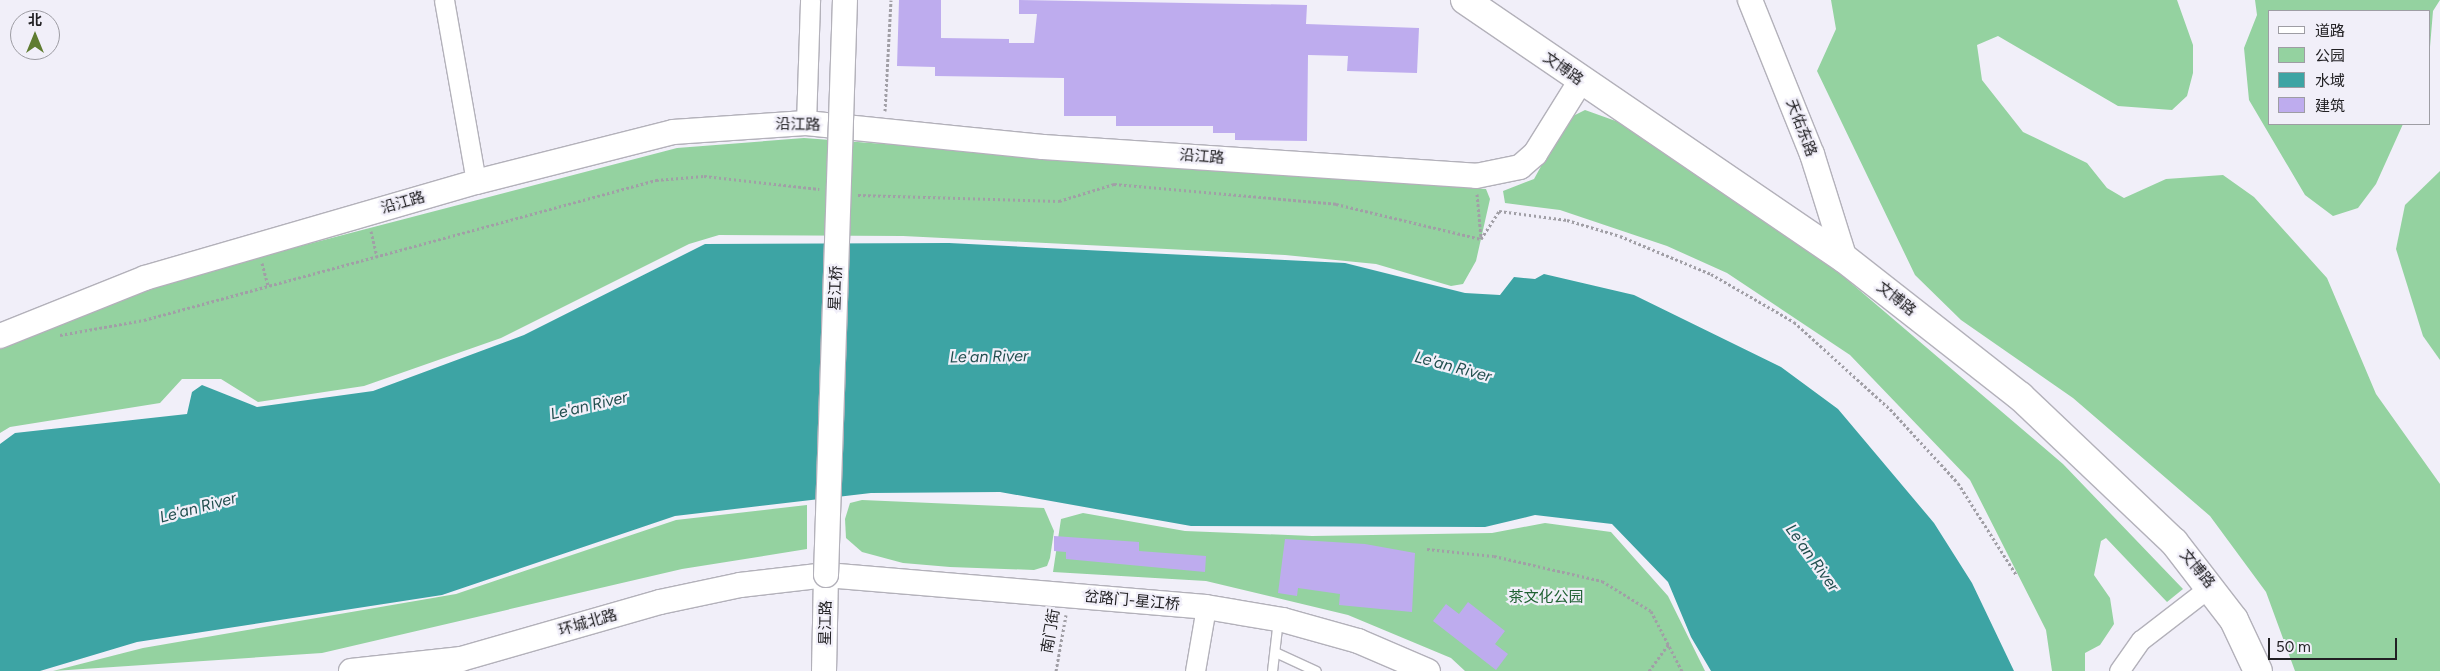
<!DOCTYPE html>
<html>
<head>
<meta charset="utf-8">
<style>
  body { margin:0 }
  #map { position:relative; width:2440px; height:671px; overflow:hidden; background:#f1eff9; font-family:Figtree,"Noto Sans SC",sans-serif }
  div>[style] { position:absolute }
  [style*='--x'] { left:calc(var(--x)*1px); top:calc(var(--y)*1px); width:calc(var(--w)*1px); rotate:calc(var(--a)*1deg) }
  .green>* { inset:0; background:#94d2a0 }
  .water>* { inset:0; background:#3da4a4 }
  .building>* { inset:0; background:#beacee }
  .path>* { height:3px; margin-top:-1.5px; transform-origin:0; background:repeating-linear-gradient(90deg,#a19fa6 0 2.5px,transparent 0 5px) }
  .roads { filter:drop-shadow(1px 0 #b3b1ba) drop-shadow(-1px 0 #b3b1ba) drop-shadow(0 1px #b3b1ba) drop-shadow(0 -1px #b3b1ba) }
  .service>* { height:9px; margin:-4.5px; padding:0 4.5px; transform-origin:4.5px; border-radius:4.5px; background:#fff }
  .minor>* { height:19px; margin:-9.5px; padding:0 9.5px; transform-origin:9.5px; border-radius:9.5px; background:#fff }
  .tertiary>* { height:24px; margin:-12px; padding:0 12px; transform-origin:12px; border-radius:12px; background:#fff }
  .primary>* { height:28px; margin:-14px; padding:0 14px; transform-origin:14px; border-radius:14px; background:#fff }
  .bridges { filter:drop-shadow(1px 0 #b3b1ba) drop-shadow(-1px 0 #b3b1ba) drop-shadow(0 1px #b3b1ba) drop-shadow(0 -1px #b3b1ba) }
  .tertiary-bridge>* { height:24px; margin:-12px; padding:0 12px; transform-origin:12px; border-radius:12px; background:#fff }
  span { translate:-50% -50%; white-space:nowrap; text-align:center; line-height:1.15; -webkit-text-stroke:4.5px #f1eff9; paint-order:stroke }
  .street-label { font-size:15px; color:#222124 }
  .park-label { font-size:15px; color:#206133 }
  .water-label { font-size:16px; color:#214e4e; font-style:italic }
  .legend { position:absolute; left:2268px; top:10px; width:162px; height:115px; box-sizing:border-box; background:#f1eff9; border:1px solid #9e9da4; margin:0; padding:6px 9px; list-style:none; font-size:15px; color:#222124 }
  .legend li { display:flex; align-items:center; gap:10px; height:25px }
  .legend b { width:25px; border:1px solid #9e9da4 }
  .north { position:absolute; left:10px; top:10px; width:50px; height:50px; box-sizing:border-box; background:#f1eff9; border:1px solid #9e9da4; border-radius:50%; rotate:0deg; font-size:14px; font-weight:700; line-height:20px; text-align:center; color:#222124 }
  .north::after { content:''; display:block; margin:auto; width:18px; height:22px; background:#5f7c31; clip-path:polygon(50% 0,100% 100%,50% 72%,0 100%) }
  .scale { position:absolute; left:2268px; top:638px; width:129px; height:22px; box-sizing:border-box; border:2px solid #222124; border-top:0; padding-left:6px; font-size:15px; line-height:18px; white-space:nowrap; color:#222124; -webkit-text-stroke:4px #f1eff9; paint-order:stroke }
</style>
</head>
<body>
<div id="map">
  <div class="green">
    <i style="clip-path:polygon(1831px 0,2177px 0,2193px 45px,2193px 73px,2187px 96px,2172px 110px,2118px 106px,1998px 36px,1977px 45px,1982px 80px,2023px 132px,2087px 163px,2107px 188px,2124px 198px,2166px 179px,2223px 175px,2254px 197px,2327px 278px,2376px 394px,2440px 484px,2440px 671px,2295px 671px,2266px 592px,2210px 516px,2073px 398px,1961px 320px,1915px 275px,1817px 71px,1836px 29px)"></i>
    <i style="clip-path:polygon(2255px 0,2440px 0,2433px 11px,2429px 59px,2429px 11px,2269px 11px,2269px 124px,2403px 124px,2376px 184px,2358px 208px,2333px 216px,2305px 195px,2249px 100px,2244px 48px,2257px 15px)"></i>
    <i style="clip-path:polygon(1585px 110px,1641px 130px,1810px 248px,2063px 464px,2183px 589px,2167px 602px,2106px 538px,2101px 541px,2094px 575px,2110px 598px,2114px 624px,2100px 645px,2085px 653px,2085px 671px,2052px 671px,2046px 630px,1970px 480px,1850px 355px,1727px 273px,1667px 246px,1560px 210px,1505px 203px,1503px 191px,1534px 179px,1567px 119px)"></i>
    <i style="clip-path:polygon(804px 138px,1486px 189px,1490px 199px,1476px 261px,1463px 284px,1451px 286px,1376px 264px,1285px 255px,903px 236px,719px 235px,689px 244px,501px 338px,364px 386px,258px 402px,221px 379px,182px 379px,160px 403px,10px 427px,0 433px,0 346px,147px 286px,677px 148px)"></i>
    <i style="clip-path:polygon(2440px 171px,2440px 360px,2423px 336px,2396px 249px,2405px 205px)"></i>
    <i style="clip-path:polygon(862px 500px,1044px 508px,1054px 531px,1050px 558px,1047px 566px,1034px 570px,950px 567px,903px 563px,862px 552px,846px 538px,845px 519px,850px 503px)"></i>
    <i style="clip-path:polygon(807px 505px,807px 549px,682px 569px,322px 653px,53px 671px,143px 648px,456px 594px,676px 520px)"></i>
    <i style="clip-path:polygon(1083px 513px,1185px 531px,1312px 536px,1492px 533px,1545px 523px,1611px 532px,1668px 596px,1705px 671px,1465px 671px,1451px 658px,1348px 615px,1206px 581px,1053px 572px,1061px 519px)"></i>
  </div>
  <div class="water">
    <i style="clip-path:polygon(949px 243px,1345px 263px,1465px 293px,1500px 295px,1514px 277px,1535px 279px,1544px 274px,1634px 295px,1781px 367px,1838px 409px,1934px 523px,1972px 583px,2014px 671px,1711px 671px,1691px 637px,1668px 582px,1612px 524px,1535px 515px,1485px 527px,1191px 526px,1000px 492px,871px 493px,675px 516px,442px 595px,137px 642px,40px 671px,0 671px,0 444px,15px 433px,187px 414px,192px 392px,202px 385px,257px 407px,373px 391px,524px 335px,705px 244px)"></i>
  </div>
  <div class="building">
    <i style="clip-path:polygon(899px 0,941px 0,941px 38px,1009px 39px,1009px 43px,1034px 43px,1037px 14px,1019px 14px,1019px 0,1307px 5px,1306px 24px,1419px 28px,1417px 73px,1347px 71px,1348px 56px,1308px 55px,1307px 141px,1235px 140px,1235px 133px,1213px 133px,1213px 126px,1116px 126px,1116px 116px,1064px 116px,1064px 78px,935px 76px,935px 67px,897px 66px)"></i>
    <i style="clip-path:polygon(1054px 536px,1139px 542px,1139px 551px,1206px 556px,1205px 572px,1066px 559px,1066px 552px,1054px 551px)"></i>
    <i style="clip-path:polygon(1285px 539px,1365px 544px,1415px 553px,1412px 612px,1339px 605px,1340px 594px,1298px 588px,1297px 596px,1278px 593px)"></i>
    <i style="clip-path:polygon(1468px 602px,1505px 631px,1495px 644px,1508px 654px,1496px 670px,1433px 621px,1446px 604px,1459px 614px)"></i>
  </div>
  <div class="path">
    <i style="--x:885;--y:111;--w:111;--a:-86.9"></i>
    <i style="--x:1477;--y:194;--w:44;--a:84.8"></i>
    <i style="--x:858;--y:195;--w:201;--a:1.7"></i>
    <i style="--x:1059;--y:201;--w:58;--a:-17.2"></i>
    <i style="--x:1114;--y:184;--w:223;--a:5.1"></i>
    <i style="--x:1336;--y:204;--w:149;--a:13.6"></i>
    <i style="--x:371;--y:231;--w:27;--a:77"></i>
    <i style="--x:1481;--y:239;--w:33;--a:-57"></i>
    <i style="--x:1499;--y:211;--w:69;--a:7.5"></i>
    <i style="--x:1567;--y:220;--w:55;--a:16.8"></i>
    <i style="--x:1620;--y:236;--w:99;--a:22.7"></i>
    <i style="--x:1711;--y:274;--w:96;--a:30"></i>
    <i style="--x:1794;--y:322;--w:130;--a:42.2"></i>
    <i style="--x:1890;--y:409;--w:100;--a:47.4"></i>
    <i style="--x:1958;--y:483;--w:110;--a:57.6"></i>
    <i style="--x:262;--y:263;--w:23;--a:75"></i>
    <i style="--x:60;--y:335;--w:85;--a:-10.1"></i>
    <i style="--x:144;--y:320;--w:531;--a:-15.29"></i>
    <i style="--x:656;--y:180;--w:48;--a:-4.8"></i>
    <i style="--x:704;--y:176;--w:116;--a:6.4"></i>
    <i style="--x:1427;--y:549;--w:67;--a:6"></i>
    <i style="--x:1494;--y:556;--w:111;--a:13"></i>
    <i style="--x:1602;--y:581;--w:57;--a:31.5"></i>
    <i style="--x:1651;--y:611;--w:68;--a:62.7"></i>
    <i style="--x:1056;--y:671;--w:57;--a:-79.9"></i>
    <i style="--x:1649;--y:671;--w:34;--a:-54"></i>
  </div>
  <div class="roads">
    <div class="service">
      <i style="--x:1275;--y:652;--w:45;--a:24.9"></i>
      <i style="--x:1272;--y:671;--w:52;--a:-83.4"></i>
    </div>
    <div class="minor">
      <i style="--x:444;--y:0;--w:185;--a:80"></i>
      <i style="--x:806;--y:123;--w:123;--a:-88.1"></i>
      <i style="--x:1195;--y:671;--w:65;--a:-80.2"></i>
      <i style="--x:2119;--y:671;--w:38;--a:-55"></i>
      <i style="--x:2141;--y:640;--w:88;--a:-37.6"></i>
    </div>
    <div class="tertiary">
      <i style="--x:1750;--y:0;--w:166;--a:68.1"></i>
      <i style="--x:1812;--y:154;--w:110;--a:72.6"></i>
      <i style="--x:0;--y:336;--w:156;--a:-21.8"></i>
      <i style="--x:145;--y:278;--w:345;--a:-16.2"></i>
      <i style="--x:476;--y:182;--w:203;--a:-14.2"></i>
      <i style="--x:673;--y:132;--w:133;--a:-3.9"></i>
      <i style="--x:806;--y:123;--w:238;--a:5.8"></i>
      <i style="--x:1043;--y:147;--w:434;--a:3.8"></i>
      <i style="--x:1476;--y:176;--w:45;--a:-11.6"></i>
      <i style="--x:1520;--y:167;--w:20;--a:-41"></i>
      <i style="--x:1535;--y:154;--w:85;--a:-58"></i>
      <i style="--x:351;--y:671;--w:111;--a:-6.2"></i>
      <i style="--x:461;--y:659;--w:207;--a:-16"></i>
      <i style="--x:660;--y:602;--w:82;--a:-12"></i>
      <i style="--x:740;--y:585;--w:87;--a:-6.6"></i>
      <i style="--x:826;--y:575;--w:381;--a:4.8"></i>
      <i style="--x:1206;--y:607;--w:78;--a:9.6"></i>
      <i style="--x:1283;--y:620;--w:78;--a:15.6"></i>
      <i style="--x:1358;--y:641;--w:76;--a:23.2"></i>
      <i style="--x:824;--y:671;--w:96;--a:-88.8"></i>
    </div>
    <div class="primary">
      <i style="--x:1465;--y:0;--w:460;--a:34.3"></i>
      <i style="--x:1845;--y:259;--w:222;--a:38.1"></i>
      <i style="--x:2020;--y:396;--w:212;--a:43.5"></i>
      <i style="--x:2174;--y:542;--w:98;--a:52.4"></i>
      <i style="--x:2234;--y:620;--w:56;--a:64.8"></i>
    </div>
  </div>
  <div class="bridges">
    <div class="tertiary-bridge">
      <i style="--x:826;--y:575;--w:575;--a:-88.11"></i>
    </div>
  </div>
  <div class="street-label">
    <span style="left:1563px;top:69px;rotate:35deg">文博路</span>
    <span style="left:798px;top:125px;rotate:1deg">沿江路</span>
    <span style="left:1801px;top:128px;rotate:69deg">天佑东路</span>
    <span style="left:1202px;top:157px;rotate:4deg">沿江路</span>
    <span style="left:403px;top:203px;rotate:-16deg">沿江路</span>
    <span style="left:836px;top:288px;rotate:-88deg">星江桥</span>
    <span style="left:1896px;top:299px;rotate:38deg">文博路</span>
    <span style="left:2197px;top:569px;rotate:50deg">文博路</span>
    <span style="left:1132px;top:601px;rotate:5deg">岔路门-星江桥</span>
    <span style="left:588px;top:623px;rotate:-16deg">环城北路</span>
    <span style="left:826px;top:623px;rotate:-89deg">星江路</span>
    <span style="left:1051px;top:631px;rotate:-80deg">南门街</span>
  </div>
  <div class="park-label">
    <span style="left:1546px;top:598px">茶文化公园</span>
  </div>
  <div class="water-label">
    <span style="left:989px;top:357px;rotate:-1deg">Le'an River</span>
    <span style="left:1453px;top:367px;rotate:15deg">Le'an River</span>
    <span style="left:589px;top:406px;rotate:-13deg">Le'an River</span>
    <span style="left:198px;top:508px;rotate:-15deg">Le'an River</span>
    <span style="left:1812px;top:558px;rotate:54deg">Le'an River</span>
  </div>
  <ul class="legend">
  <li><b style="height:6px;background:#fff"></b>道路</li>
  <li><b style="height:14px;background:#94d2a0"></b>公园</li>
  <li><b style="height:14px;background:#3da4a4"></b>水域</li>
  <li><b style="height:14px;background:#beacee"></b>建筑</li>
  </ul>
  <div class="north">北</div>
  <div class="scale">50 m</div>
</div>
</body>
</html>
